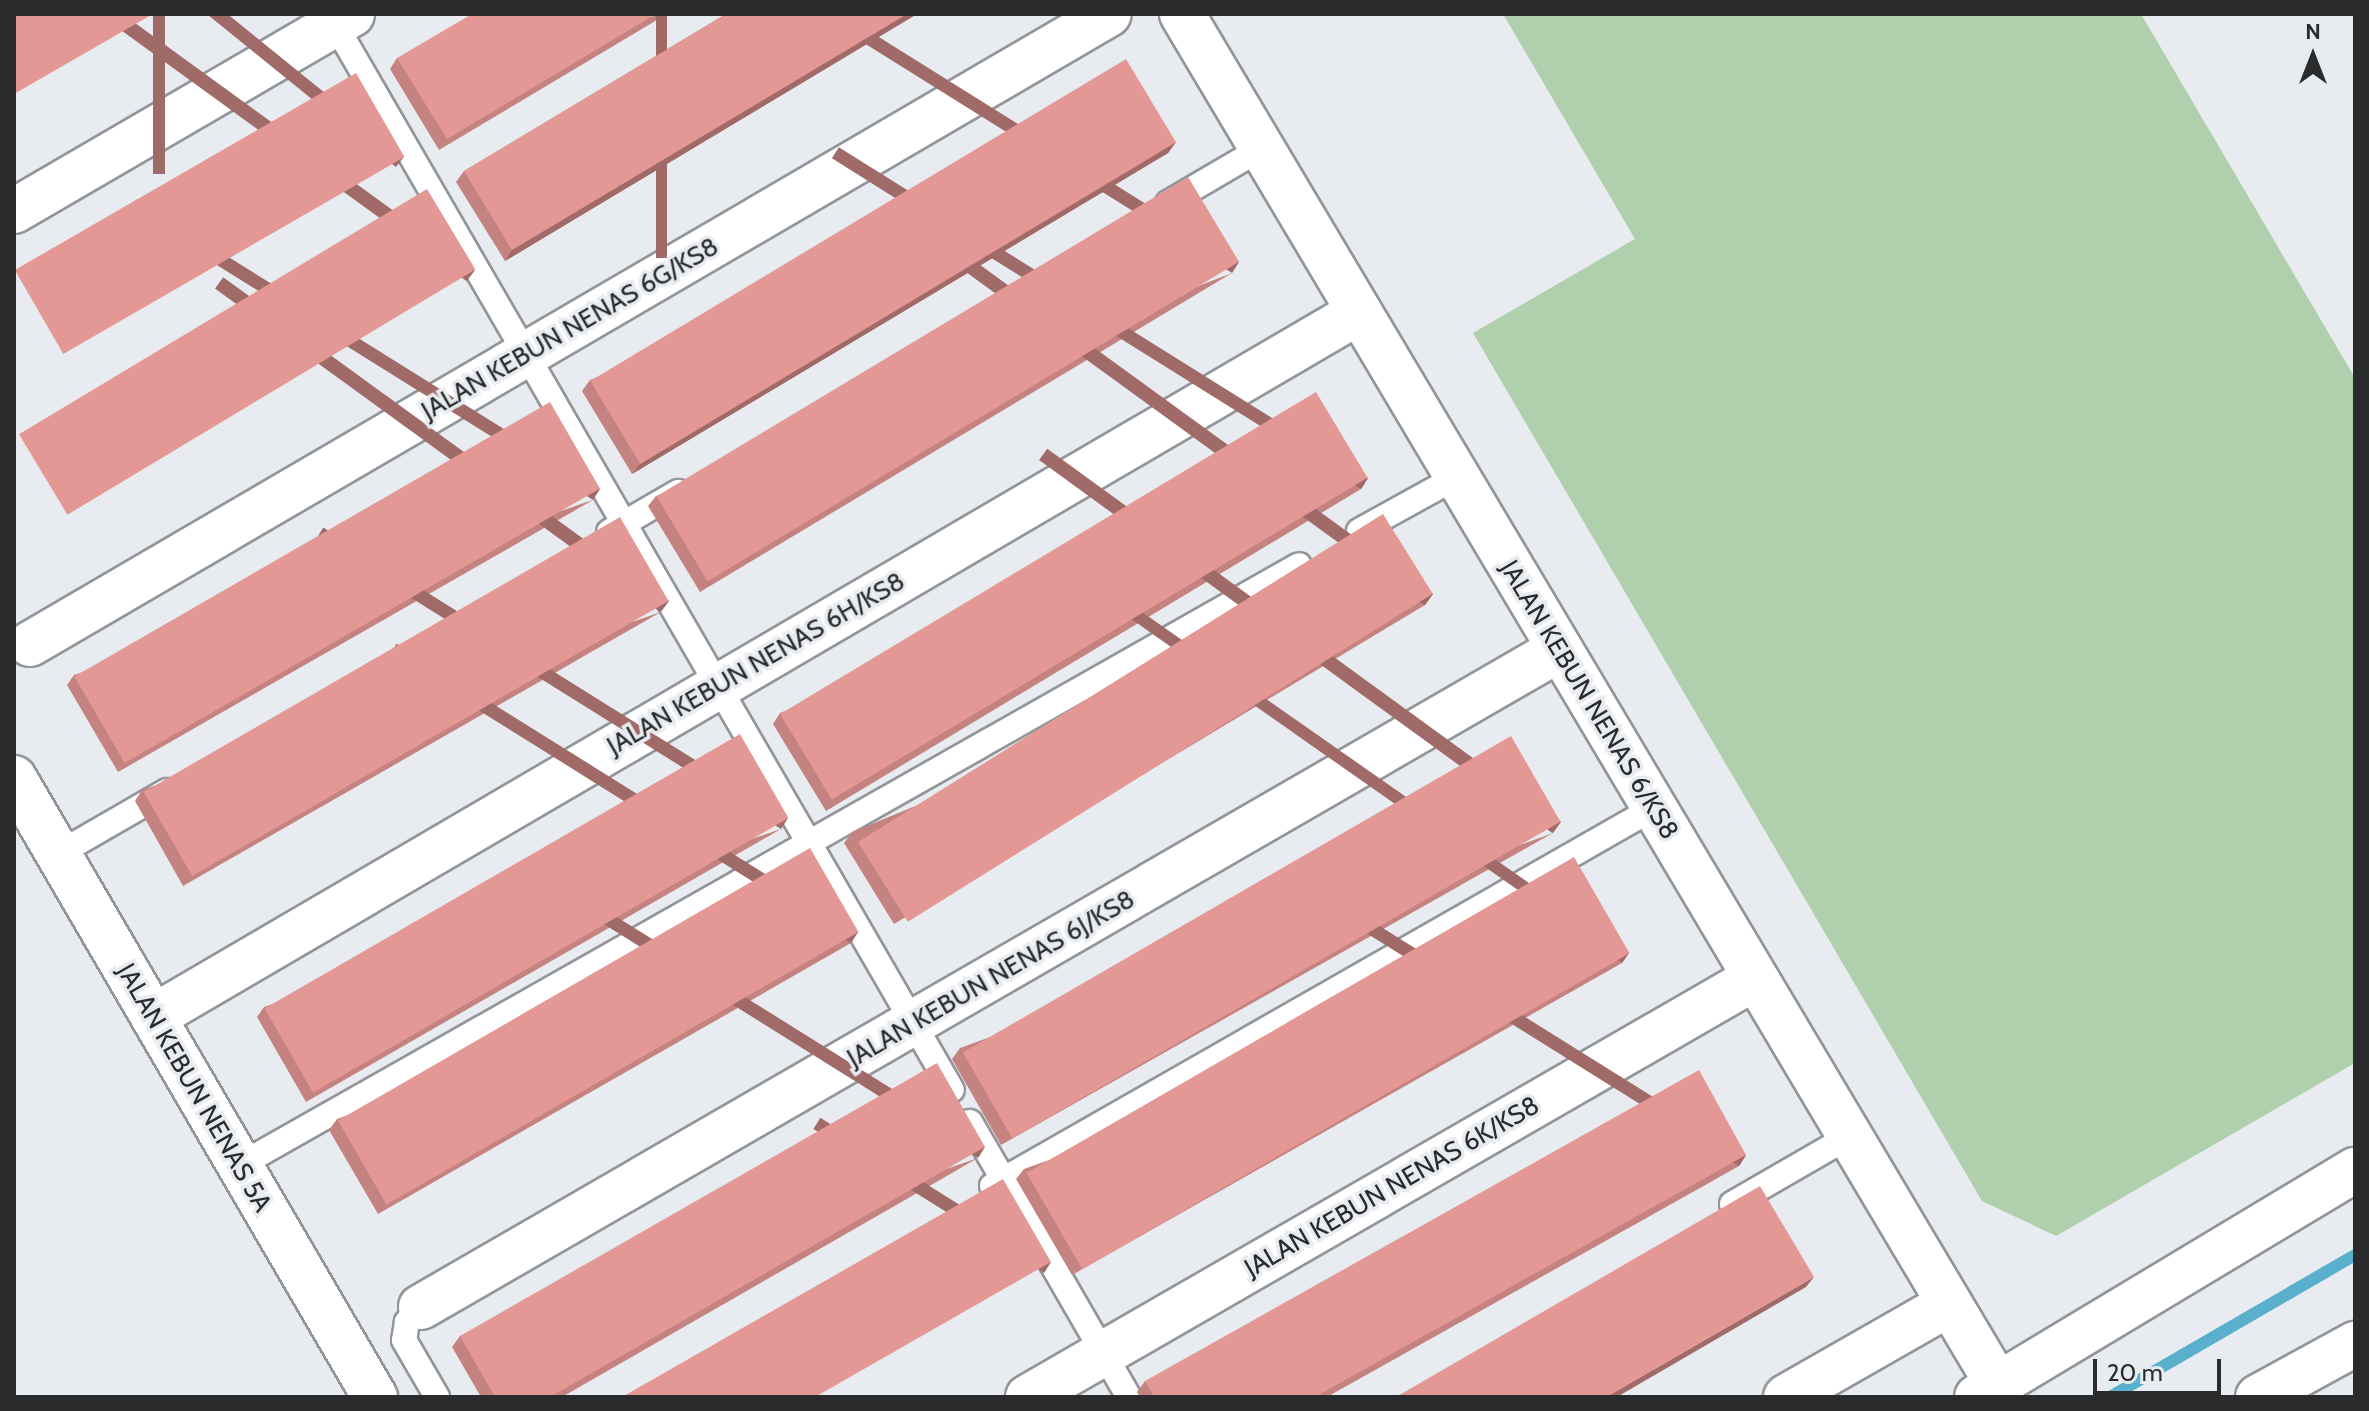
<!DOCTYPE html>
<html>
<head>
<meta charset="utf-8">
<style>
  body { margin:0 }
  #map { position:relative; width:2369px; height:1411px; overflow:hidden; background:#e8ecf0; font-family:Cabin,sans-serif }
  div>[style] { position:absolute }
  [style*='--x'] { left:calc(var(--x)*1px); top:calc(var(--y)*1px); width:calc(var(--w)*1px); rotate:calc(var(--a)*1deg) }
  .green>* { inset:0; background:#b0cfad }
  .stream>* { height:12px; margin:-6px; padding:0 6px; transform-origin:6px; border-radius:6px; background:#5ab0cc }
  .roads { filter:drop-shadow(2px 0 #929599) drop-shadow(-2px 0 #929599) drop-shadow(0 2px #929599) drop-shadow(0 -2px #929599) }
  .lane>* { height:24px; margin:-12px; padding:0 12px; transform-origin:12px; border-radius:12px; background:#fff }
  .street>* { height:44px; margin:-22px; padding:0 22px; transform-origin:22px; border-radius:22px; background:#fff }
  .secondary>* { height:44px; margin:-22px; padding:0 22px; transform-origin:22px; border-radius:22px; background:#fff }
  .wall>* { inset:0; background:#c48380 }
  .shaded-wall>* { inset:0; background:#a06a68; transform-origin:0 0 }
  .building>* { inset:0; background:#e49895; transform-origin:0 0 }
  span { translate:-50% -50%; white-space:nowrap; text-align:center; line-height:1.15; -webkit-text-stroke:7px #e8ecf0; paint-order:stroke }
  .street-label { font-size:26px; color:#2a2b2d }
  .frame { position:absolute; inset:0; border:16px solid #2a2b2d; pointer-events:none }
  .north { position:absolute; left:2273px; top:16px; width:80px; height:80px; -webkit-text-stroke:6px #e8ecf0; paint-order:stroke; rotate:0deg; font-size:22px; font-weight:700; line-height:32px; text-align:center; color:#2a2b2d }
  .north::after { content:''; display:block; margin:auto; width:28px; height:36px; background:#2a2b2d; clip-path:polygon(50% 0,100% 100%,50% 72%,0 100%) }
  .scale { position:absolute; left:2093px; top:1359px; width:128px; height:36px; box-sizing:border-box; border:4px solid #2a2b2d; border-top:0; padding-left:10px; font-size:24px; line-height:28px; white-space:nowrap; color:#2a2b2d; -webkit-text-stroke:6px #e8ecf0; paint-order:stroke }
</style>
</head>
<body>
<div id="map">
  <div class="green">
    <i style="clip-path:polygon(1503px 14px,2141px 14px,2355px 378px,2355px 1063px,2056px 1236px,1982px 1201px,1473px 333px,1635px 239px)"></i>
  </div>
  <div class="stream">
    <i style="--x:2110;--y:1397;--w:283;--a:-30.1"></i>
  </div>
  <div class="roads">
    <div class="lane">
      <i style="--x:329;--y:14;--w:1243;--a:59.93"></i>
      <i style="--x:1168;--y:203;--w:109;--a:-30.3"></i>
      <i style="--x:1359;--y:531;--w:112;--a:-28.9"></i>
      <i style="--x:609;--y:532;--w:80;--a:-30.1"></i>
      <i style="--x:58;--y:854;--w:126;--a:-30"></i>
      <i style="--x:970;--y:1122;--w:318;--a:60"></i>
      <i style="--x:240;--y:1165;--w:1217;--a:-29.53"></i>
      <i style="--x:992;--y:1186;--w:762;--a:-29.73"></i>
      <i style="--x:1732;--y:1204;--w:136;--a:-30"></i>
      <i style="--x:421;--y:1307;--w:21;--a:133"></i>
      <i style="--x:407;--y:1322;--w:18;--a:99"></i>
      <i style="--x:404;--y:1340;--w:66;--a:59.9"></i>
    </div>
    <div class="street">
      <i style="--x:1182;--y:14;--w:1595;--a:59.24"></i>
      <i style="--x:14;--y:211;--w:391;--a:-30.2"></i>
      <i style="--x:30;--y:644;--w:1249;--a:-30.28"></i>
      <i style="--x:14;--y:778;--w:717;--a:59.75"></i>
      <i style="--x:153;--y:1017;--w:1397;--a:-30.31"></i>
      <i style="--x:421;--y:1307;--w:1315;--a:-30.02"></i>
      <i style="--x:1028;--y:1397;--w:839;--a:-29.96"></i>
      <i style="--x:1786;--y:1397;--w:188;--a:-29.7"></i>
      <i style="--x:2258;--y:1397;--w:111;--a:-28.7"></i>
    </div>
    <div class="secondary">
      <i style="--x:1977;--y:1397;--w:441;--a:-31"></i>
    </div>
  </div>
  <div class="wall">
    <i style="clip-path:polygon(667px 14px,439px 150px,390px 69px,397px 58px)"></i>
    <i style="clip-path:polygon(726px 14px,917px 14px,505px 261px,456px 182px,464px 171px)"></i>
    <i style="clip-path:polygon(1176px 142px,1168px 153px,632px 474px,582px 391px,590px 380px)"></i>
    <i style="clip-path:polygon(1232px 273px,700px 592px,648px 506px,656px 496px)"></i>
    <i style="clip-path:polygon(1368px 478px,1361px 489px,826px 811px,773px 724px,780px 713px)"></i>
    <i style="clip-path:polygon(593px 500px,118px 772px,67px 685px,74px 675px)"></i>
    <i style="clip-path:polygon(1433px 594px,1425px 605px,894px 924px,844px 843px,852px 832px)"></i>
    <i style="clip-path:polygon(661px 612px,183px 886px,135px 801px,142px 790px)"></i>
    <i style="clip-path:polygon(781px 829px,306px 1102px,257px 1017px,264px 1007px)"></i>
    <i style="clip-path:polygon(1553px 833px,1001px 1145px,952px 1059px,960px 1048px)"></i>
    <i style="clip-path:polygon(858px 932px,851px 943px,378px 1214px,329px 1130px,337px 1119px)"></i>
    <i style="clip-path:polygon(1629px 953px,1622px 963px,1072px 1275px,1016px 1179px,1024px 1169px)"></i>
    <i style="clip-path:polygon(1746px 1155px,1739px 1166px,1327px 1397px,1140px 1397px,1137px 1392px,1145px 1381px)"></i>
    <i style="clip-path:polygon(978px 1158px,562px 1397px,481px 1397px,452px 1347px,460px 1336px)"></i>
  </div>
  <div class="shaded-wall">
    <i style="left:153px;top:14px;width:12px;height:160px"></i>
    <i style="left:656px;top:14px;width:11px;height:244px"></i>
    <i style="clip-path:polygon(907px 14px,917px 14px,505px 261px,512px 250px)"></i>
    <i style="clip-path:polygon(1176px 142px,1168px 153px,632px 474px,640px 464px)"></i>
    <i style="left:404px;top:157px;width:13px;height:450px;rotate:129deg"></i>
    <i style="left:1239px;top:262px;width:13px;height:619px;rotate:122deg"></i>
    <i style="left:475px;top:270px;width:14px;height:531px;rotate:126deg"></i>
    <i style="left:1368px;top:478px;width:13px;height:624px;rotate:122deg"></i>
    <i style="left:600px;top:489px;width:13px;height:547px;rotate:122deg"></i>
    <i style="left:1433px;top:594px;width:14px;height:620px;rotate:126deg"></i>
    <i style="left:669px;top:601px;width:14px;height:551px;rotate:126deg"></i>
    <i style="left:788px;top:818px;width:13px;height:548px;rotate:122deg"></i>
    <i style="left:1561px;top:822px;width:14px;height:635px;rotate:126deg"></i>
    <i style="left:858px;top:932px;width:13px;height:544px;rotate:122deg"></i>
    <i style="left:1629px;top:953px;width:12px;height:632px;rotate:125deg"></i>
    <i style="left:985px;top:1147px;width:13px;height:502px;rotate:122deg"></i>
    <i style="left:1746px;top:1155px;width:13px;height:494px;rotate:122deg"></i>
    <i style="left:1051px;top:1262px;width:13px;height:272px;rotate:122deg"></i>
    <i style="clip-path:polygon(1814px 1277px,1806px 1287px,1617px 1397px,1606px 1397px)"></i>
  </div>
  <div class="building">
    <i style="clip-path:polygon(14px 14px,153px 14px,14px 94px)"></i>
    <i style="clip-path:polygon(472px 14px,656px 14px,447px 139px,397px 58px)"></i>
    <i style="clip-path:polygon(726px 14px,907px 14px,512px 250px,464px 171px)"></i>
    <i style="left:1126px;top:59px;width:97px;height:625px;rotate:59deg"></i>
    <i style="left:356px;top:73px;width:97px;height:394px;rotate:60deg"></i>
    <i style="left:1188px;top:177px;width:99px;height:620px;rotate:59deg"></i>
    <i style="left:427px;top:189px;width:94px;height:476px;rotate:59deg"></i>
    <i style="left:1316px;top:392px;width:100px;height:625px;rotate:59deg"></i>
    <i style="left:550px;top:402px;width:100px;height:549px;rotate:60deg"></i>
    <i style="left:1383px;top:514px;width:94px;height:619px;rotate:58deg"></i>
    <i style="left:620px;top:517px;width:97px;height:550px;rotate:60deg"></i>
    <i style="left:740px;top:734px;width:97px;height:549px;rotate:60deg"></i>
    <i style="left:1511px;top:736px;width:99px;height:633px;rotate:60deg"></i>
    <i style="left:810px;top:848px;width:97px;height:545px;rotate:60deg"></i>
    <i style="left:1574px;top:857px;width:111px;height:632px;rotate:60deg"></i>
    <i style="clip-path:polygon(937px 1063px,985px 1147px,550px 1397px,495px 1397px,460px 1336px)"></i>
    <i style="clip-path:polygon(1699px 1070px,1746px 1155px,1315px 1397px,1154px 1397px,1145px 1381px)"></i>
    <i style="clip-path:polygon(1003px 1179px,1051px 1262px,815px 1397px,622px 1397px)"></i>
    <i style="clip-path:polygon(1760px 1186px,1814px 1277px,1606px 1397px,1396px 1397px)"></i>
  </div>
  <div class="street-label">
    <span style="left:570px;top:329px;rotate:-30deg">JALAN KEBUN NENAS 6G/KS8</span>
    <span style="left:756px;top:664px;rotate:-30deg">JALAN KEBUN NENAS 6H/KS8</span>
    <span style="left:1589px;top:700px;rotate:59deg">JALAN KEBUN NENAS 6/KS8</span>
    <span style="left:991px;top:979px;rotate:-30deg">JALAN KEBUN NENAS 6J/KS8</span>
    <span style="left:194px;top:1088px;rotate:60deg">JALAN KEBUN NENAS 5A</span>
    <span style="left:1392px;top:1187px;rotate:-30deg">JALAN KEBUN NENAS 6K/KS8</span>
  </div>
  <div class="frame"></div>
  <div class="north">N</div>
  <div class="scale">20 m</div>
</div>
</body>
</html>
